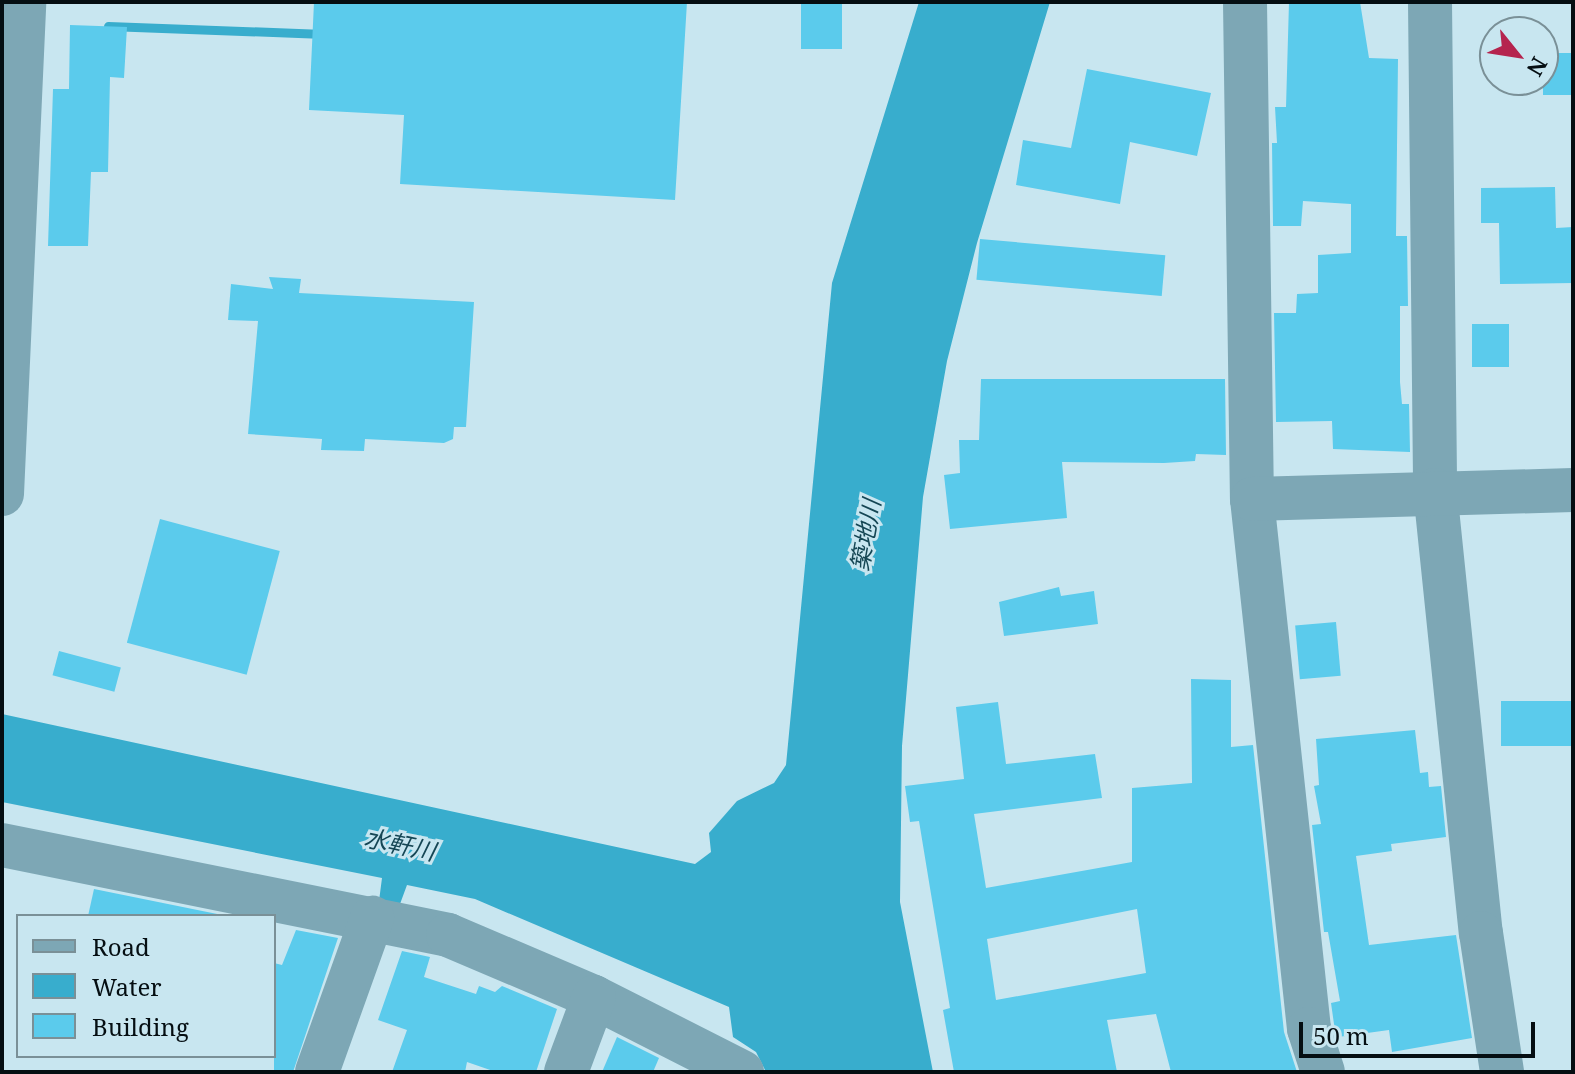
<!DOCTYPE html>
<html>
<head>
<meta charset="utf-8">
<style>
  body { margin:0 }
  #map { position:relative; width:1575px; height:1074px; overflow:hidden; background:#c8e6f0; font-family:"Noto Serif","Noto Sans JP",serif }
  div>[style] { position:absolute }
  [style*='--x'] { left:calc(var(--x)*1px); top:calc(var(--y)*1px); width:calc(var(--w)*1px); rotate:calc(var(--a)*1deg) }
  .water>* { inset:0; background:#38adcd }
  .stream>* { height:9px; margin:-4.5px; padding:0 4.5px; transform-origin:4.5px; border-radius:4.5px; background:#38adcd }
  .building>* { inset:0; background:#5bcbec; transform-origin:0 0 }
  .minor>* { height:44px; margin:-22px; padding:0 22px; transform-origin:22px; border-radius:22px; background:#7da7b5 }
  span { translate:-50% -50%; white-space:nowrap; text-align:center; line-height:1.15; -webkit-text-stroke:6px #c8e6f0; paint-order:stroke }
  .water-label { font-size:24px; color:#154654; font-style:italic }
  .frame { position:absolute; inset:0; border:4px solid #050e12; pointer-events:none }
  .legend { position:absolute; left:16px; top:914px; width:260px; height:144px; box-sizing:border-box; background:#c8e6f0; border:2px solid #7a9097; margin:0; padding:10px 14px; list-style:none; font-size:24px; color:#050e12 }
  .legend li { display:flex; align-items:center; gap:16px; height:40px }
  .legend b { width:40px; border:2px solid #7a9097 }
  .north { position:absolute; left:1479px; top:16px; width:80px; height:80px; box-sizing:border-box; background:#c8e6f0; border:2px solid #7a9097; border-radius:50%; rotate:120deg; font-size:22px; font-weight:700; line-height:32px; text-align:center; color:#050e12 }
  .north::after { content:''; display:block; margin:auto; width:28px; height:36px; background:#b5244e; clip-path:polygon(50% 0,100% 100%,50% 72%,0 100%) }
  .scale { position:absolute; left:1299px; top:1022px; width:236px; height:36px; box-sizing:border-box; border:4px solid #050e12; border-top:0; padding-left:10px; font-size:24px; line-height:28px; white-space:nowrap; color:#050e12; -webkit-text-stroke:6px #c8e6f0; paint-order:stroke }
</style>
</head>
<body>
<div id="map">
  <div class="water">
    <i style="clip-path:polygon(919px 2px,1050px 2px,977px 243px,947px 361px,923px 497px,902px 746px,900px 902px,933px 1072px,766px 1072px,756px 1052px,733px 1037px,729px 1007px,475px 899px,407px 885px,400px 904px,379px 901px,382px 878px,2px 802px,2px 714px,695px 864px,711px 852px,709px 833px,737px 801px,774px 783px,786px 765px,832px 283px)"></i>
  </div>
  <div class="stream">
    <i style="--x:108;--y:26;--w:216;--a:2.1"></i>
  </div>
  <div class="building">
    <i style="clip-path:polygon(314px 2px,687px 2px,675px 200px,400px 184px,404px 115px,309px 110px)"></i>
    <i style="left:801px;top:2px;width:41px;height:47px"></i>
    <i style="clip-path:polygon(1289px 2px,1360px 2px,1369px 58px,1398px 59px,1396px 236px,1407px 236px,1408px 306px,1400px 306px,1400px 382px,1402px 404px,1409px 404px,1410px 452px,1333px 449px,1332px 421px,1276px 422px,1274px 313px,1296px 313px,1297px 294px,1318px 293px,1318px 255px,1351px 253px,1351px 204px,1303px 201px,1301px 226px,1273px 226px,1272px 143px,1277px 143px,1275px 107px,1286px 107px)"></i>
    <i style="clip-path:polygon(70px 25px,127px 27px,124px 78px,110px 77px,108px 172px,91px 172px,88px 246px,48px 246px,53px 89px,69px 89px)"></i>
    <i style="left:1573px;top:53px;width:42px;height:30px;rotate:90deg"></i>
    <i style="clip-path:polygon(1087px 69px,1211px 93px,1197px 156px,1130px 142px,1120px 204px,1016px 185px,1023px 140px,1071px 148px)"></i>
    <i style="clip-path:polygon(1555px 187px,1556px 228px,1573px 227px,1573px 283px,1500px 284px,1499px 223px,1481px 223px,1481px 188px)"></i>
    <i style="left:980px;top:239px;width:186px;height:41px;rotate:5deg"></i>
    <i style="clip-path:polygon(269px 277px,301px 279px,299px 293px,474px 302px,466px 427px,454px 427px,453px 439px,444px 443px,365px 439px,364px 451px,321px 450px,322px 439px,248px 434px,258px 321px,228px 320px,231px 284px,273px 289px)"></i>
    <i style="left:1472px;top:324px;width:37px;height:43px"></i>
    <i style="clip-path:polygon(981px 379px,1225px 379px,1226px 455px,1196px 454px,1195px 461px,1164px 463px,1062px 462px,1067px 518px,950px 529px,944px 475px,960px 473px,959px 440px,979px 440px)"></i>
    <i style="left:160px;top:519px;width:124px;height:128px;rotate:15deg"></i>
    <i style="clip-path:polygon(1059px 587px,1061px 596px,1094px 591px,1098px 624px,1004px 636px,999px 602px)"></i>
    <i style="left:1336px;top:622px;width:54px;height:41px;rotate:85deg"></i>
    <i style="left:59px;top:651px;width:64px;height:25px;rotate:15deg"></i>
    <i style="clip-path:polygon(evenodd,1191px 679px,1231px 680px,1231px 747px,1253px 745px,1284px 1032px,1297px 1072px,1171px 1072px,1156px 1014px,1107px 1020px,1117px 1072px,954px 1072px,943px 1010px,950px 1008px,930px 888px,919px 821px,910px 822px,905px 786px,964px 779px,956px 707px,998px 702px,1006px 764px,1095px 754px,1102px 798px,974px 814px,986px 888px,1132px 862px,1132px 788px,1192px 783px,1191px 679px,1137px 909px,1146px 973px,996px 1000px,987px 939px,1137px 909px)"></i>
    <i style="left:1573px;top:701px;width:45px;height:72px;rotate:90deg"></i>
    <i style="clip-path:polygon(1415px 730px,1420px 773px,1428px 772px,1429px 787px,1441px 786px,1446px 837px,1391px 844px,1392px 851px,1356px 856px,1369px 945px,1456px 935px,1472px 1038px,1392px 1052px,1389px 1030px,1338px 1037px,1334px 1024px,1331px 1003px,1340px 1001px,1328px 932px,1324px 932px,1312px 825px,1321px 824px,1314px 786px,1319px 785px,1316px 739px)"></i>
    <i style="clip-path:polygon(94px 889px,227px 916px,88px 916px)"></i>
    <i style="clip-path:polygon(296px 930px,338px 938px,293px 1072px,274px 1072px,274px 963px,282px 965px)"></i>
    <i style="clip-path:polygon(402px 951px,430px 957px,424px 977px,476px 994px,479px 986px,495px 992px,502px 986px,557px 1009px,536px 1072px,496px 1072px,467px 1062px,465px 1072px,392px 1072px,407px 1030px,378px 1020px)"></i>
    <i style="clip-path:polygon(617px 1037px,659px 1058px,653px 1072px,602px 1072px)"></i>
  </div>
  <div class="minor">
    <i style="--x:1245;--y:2;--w:497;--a:89.2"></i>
    <i style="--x:1252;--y:499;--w:533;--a:83.86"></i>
    <i style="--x:1309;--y:1029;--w:45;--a:72"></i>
    <i style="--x:1430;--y:2;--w:488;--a:89.4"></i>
    <i style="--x:1435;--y:490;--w:445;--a:84.1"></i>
    <i style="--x:1481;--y:933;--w:141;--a:81.4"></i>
    <i style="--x:2;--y:494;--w:492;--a:-87.4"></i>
    <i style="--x:1252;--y:499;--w:321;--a:-1.6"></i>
    <i style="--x:2;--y:845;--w:455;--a:11.4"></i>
    <i style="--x:448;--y:935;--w:159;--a:23"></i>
    <i style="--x:594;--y:997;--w:166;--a:26.9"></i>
    <i style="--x:317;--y:1072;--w:164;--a:-70.3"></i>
    <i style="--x:566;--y:1072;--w:80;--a:-69.5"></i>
  </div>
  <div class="water-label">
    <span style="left:865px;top:535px;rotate:-80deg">築地川</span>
    <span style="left:400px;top:844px;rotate:12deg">水軒川</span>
  </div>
  <div class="frame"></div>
  <ul class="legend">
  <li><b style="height:10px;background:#7da7b5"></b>Road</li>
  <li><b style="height:22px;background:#38adcd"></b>Water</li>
  <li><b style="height:22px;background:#5bcbec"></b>Building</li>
  </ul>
  <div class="north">N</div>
  <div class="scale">50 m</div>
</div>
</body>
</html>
